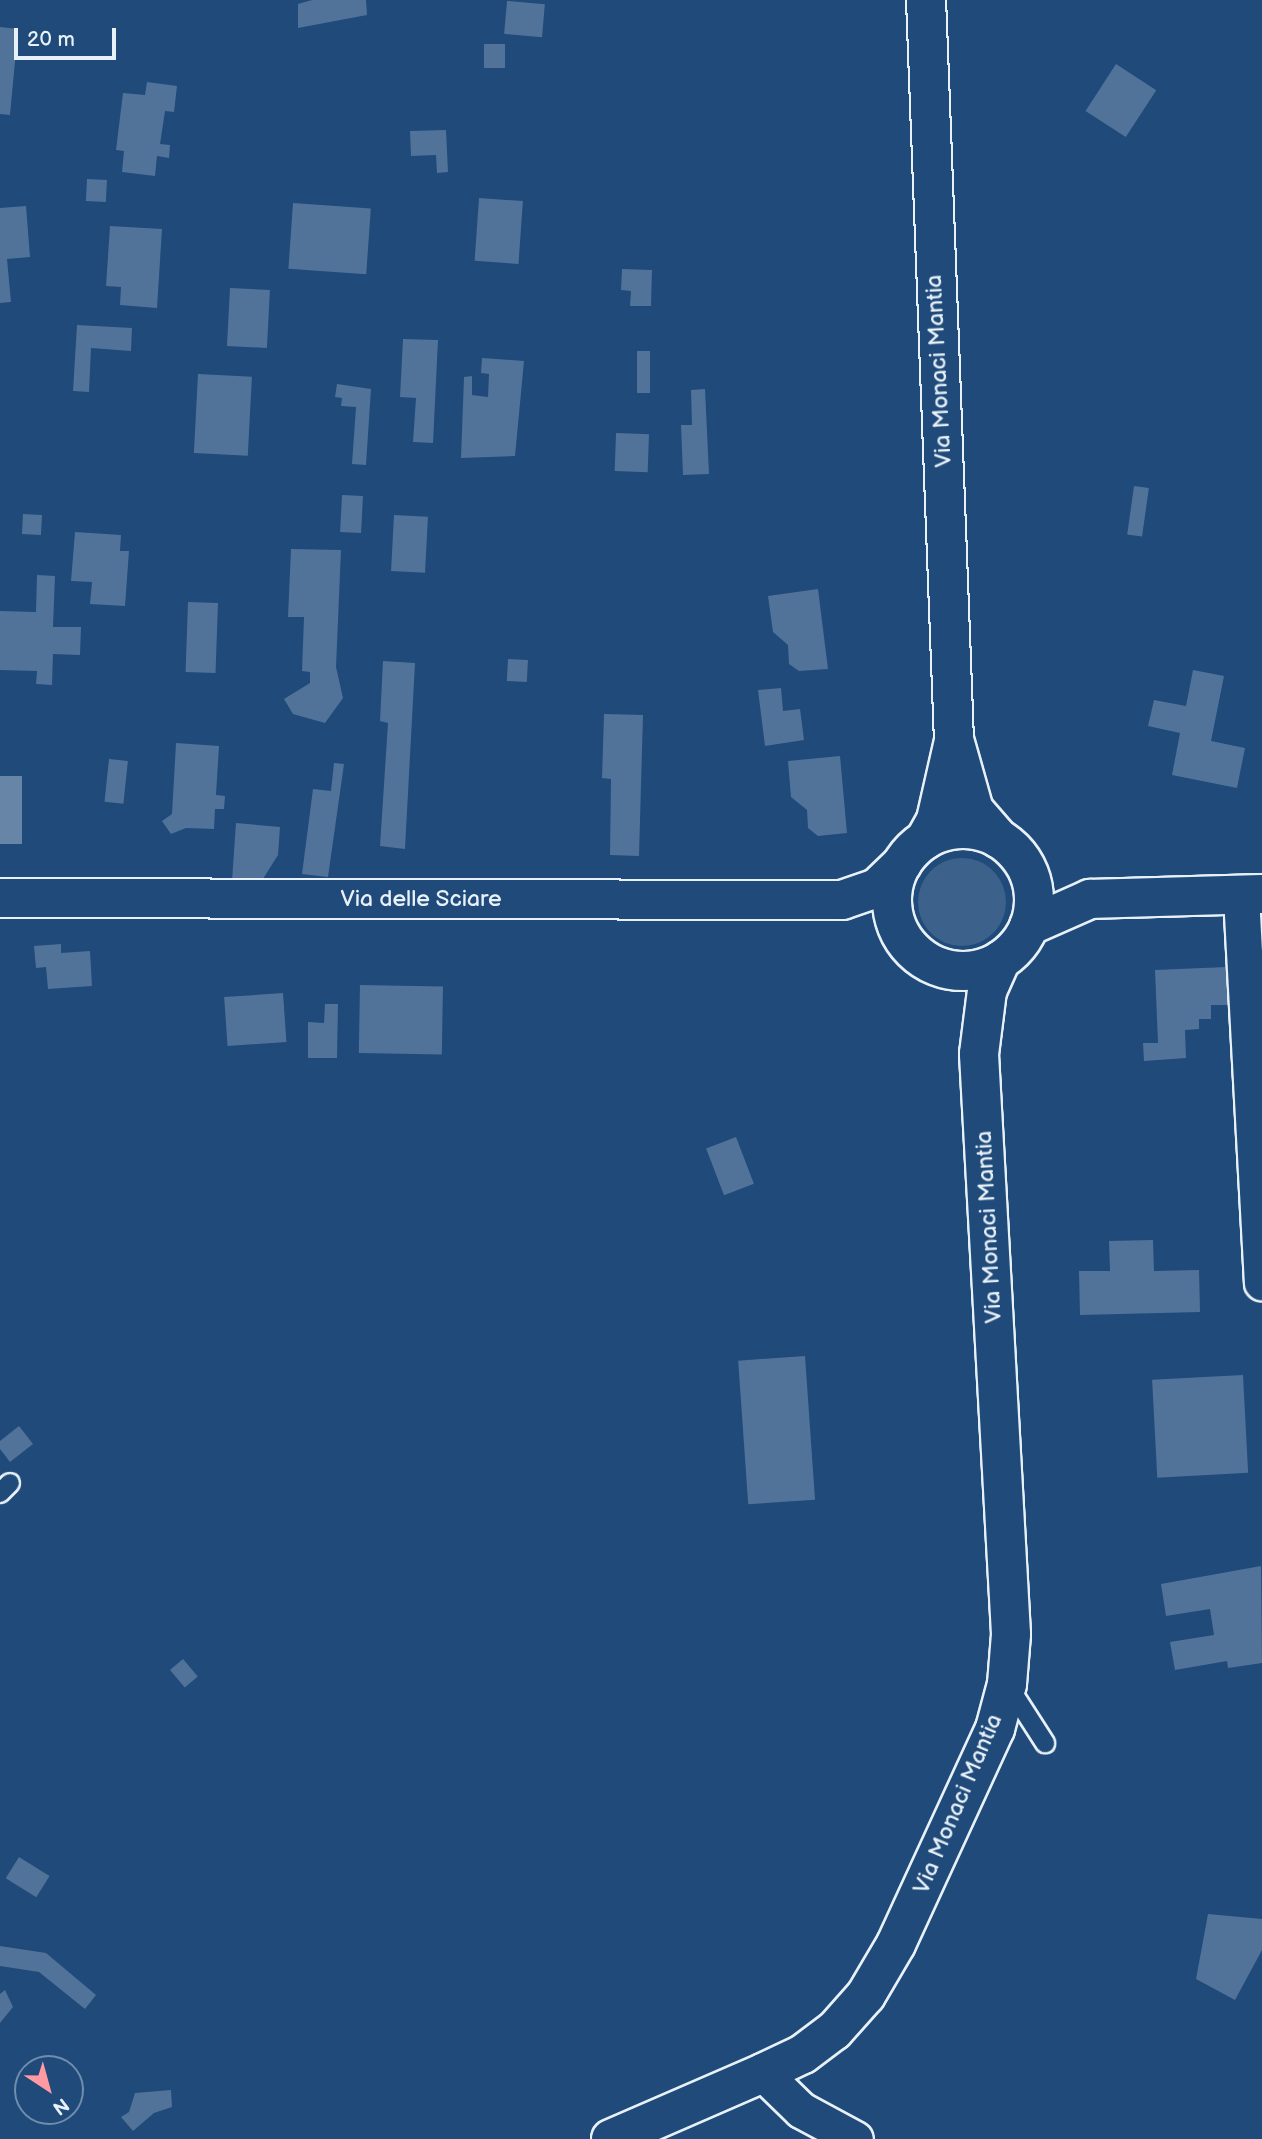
<!DOCTYPE html>
<html>
<head>
<meta charset="utf-8">
<style>
  body { margin:0 }
  #map { position:relative; width:1262px; height:2139px; overflow:hidden; background:#1f4a7a; font-family:"Balsamiq Sans",sans-serif }
  div>[style] { position:absolute }
  [style*='--x'] { left:calc(var(--x)*1px); top:calc(var(--y)*1px); width:calc(var(--w)*1px); rotate:calc(var(--a)*1deg) }
  .green>* { inset:0; background:#3c628c }
  .round { border-radius:50% }
  .water>* { inset:0; background:#6685a7; transform-origin:0 0 }
  .building>* { inset:0; background:#517399; transform-origin:0 0 }
  .roads { filter:drop-shadow(2px 0 #e8f1f8) drop-shadow(-2px 0 #e8f1f8) drop-shadow(0 2px #e8f1f8) drop-shadow(0 -2px #e8f1f8) }
  .lane>* { height:18px; margin:-9px; padding:0 9px; transform-origin:9px; border-radius:9px; background:#1f4a7a }
  .street>* { height:35px; margin:-17.5px; padding:0 17.5px; transform-origin:17.5px; border-radius:17.5px; background:#1f4a7a }
  .secondary>* { height:38px; margin:-19px; padding:0 19px; transform-origin:19px; border-radius:19px; background:#1f4a7a }
  .secondary>.ring { margin:-19px; padding:0; box-sizing:content-box; background:none; border:38px solid #1f4a7a; border-radius:50% }
  span { translate:-50% -50%; white-space:nowrap; text-align:center; line-height:1.15; -webkit-text-stroke:7px #1f4a7a; paint-order:stroke }
  .street-label { font-size:23px; color:#e8f1f8 }
  .north { position:absolute; left:14px; top:2055px; width:70px; height:70px; box-sizing:border-box; background:#1f4a7a; border:2px solid #6f8dac; border-radius:50%; rotate:144deg; font-size:19px; font-weight:700; line-height:28px; text-align:center; color:#e8f1f8 }
  .north::after { content:''; display:block; margin:auto; width:24px; height:32px; background:#ff9aa2; clip-path:polygon(50% 0,100% 100%,50% 72%,0 100%) }
  .scale { position:absolute; left:14px; top:28px; width:102px; height:32px; box-sizing:border-box; border:4px solid #e8f1f8; border-top:0; padding-left:9px; font-size:21px; line-height:24px; white-space:nowrap; color:#e8f1f8; -webkit-text-stroke:5px #1f4a7a; paint-order:stroke }
</style>
</head>
<body>
<div id="map">
  <div class="green">
    <i class="round" style="left:918px;top:858px;width:88px;height:88px"></i>
  </div>
  <div class="water">
    <i style="left:0;top:776px;width:22px;height:68px"></i>
  </div>
  <div class="building">
    <i style="clip-path:polygon(312px 0,366px 0,367px 15px,298px 28px,298px 4px)"></i>
    <i style="left:507px;top:1px;width:38px;height:33px;rotate:5deg"></i>
    <i style="clip-path:polygon(0 27px,18px 29px,10px 115px,0 114px)"></i>
    <i style="left:484px;top:44px;width:21px;height:24px"></i>
    <i style="left:1116px;top:64px;width:48px;height:56px;rotate:33deg"></i>
    <i style="clip-path:polygon(147px 82px,177px 86px,174px 112px,165px 111px,160px 144px,170px 145px,169px 158px,157px 156px,155px 176px,122px 172px,124px 151px,116px 150px,123px 93px,145px 95px)"></i>
    <i style="clip-path:polygon(446px 130px,448px 172px,437px 173px,436px 155px,411px 156px,410px 131px)"></i>
    <i style="left:87px;top:179px;width:20px;height:22px;rotate:3deg"></i>
    <i style="left:479px;top:198px;width:44px;height:63px;rotate:4deg"></i>
    <i style="left:293px;top:203px;width:78px;height:66px;rotate:4deg"></i>
    <i style="clip-path:polygon(26px 206px,30px 257px,7px 259px,11px 302px,0 303px,0 208px)"></i>
    <i style="clip-path:polygon(110px 226px,162px 229px,157px 308px,120px 305px,121px 287px,106px 286px)"></i>
    <i style="clip-path:polygon(622px 269px,652px 270px,651px 306px,630px 306px,631px 291px,621px 290px)"></i>
    <i style="left:230px;top:288px;width:40px;height:58px;rotate:3deg"></i>
    <i style="clip-path:polygon(77px 325px,132px 328px,131px 351px,91px 348px,89px 392px,73px 391px)"></i>
    <i style="clip-path:polygon(403px 339px,438px 340px,433px 443px,413px 442px,416px 398px,400px 397px)"></i>
    <i style="left:637px;top:351px;width:13px;height:42px"></i>
    <i style="clip-path:polygon(482px 358px,524px 361px,515px 456px,461px 458px,464px 377px,472px 376px,472px 395px,488px 397px,489px 374px,481px 373px)"></i>
    <i style="left:198px;top:374px;width:54px;height:79px;rotate:3deg"></i>
    <i style="clip-path:polygon(337px 384px,371px 389px,366px 465px,352px 464px,356px 407px,341px 406px,342px 398px,335px 397px)"></i>
    <i style="clip-path:polygon(705px 389px,709px 474px,683px 475px,681px 425px,692px 425px,691px 390px)"></i>
    <i style="left:616px;top:433px;width:33px;height:38px;rotate:2deg"></i>
    <i style="left:1134px;top:486px;width:15px;height:49px;rotate:8deg"></i>
    <i style="left:342px;top:495px;width:21px;height:37px;rotate:3deg"></i>
    <i style="left:23px;top:514px;width:19px;height:20px;rotate:3deg"></i>
    <i style="left:394px;top:515px;width:34px;height:56px;rotate:3deg"></i>
    <i style="clip-path:polygon(75px 532px,121px 535px,120px 551px,129px 551px,125px 606px,90px 604px,92px 582px,71px 581px)"></i>
    <i style="clip-path:polygon(291px 549px,341px 550px,336px 667px,343px 698px,325px 723px,293px 714px,284px 699px,310px 683px,310px 672px,302px 671px,304px 617px,288px 617px)"></i>
    <i style="clip-path:polygon(37px 575px,55px 576px,53px 627px,81px 627px,80px 655px,53px 654px,52px 685px,36px 684px,37px 671px,0 670px,0 611px,36px 612px)"></i>
    <i style="clip-path:polygon(818px 589px,828px 669px,799px 671px,789px 664px,788px 645px,773px 632px,768px 596px)"></i>
    <i style="left:188px;top:602px;width:30px;height:70px;rotate:2deg"></i>
    <i style="left:508px;top:659px;width:20px;height:22px;rotate:3deg"></i>
    <i style="clip-path:polygon(383px 661px,415px 663px,405px 849px,380px 846px,388px 723px,380px 721px)"></i>
    <i style="clip-path:polygon(1193px 670px,1224px 676px,1211px 741px,1245px 748px,1237px 788px,1172px 775px,1180px 733px,1148px 726px,1154px 700px,1186px 706px)"></i>
    <i style="clip-path:polygon(781px 688px,783px 711px,800px 709px,804px 740px,765px 746px,758px 690px)"></i>
    <i style="clip-path:polygon(604px 714px,643px 715px,639px 856px,610px 855px,611px 779px,602px 778px)"></i>
    <i style="clip-path:polygon(176px 743px,219px 746px,216px 795px,225px 796px,224px 809px,215px 809px,214px 829px,186px 828px,171px 834px,162px 821px,172px 814px)"></i>
    <i style="clip-path:polygon(840px 756px,847px 833px,818px 836px,808px 828px,807px 810px,791px 797px,788px 761px)"></i>
    <i style="left:109px;top:759px;width:19px;height:43px;rotate:6deg"></i>
    <i style="clip-path:polygon(334px 763px,344px 764px,328px 877px,302px 874px,313px 789px,331px 791px)"></i>
    <i style="clip-path:polygon(236px 823px,280px 827px,278px 855px,261px 882px,232px 881px)"></i>
    <i style="clip-path:polygon(61px 944px,61px 953px,90px 951px,92px 986px,48px 989px,46px 967px,36px 968px,34px 946px)"></i>
    <i style="clip-path:polygon(1227px 967px,1229px 1005px,1211px 1005px,1211px 1019px,1199px 1019px,1199px 1029px,1185px 1030px,1186px 1058px,1144px 1061px,1143px 1043px,1158px 1043px,1155px 970px)"></i>
    <i style="left:360px;top:985px;width:83px;height:68px;rotate:1deg"></i>
    <i style="left:283px;top:993px;width:49px;height:59px;rotate:86deg"></i>
    <i style="clip-path:polygon(325px 1004px,338px 1004px,337px 1058px,308px 1058px,308px 1022px,324px 1023px)"></i>
    <i style="left:736px;top:1137px;width:50px;height:32px;rotate:69deg"></i>
    <i style="clip-path:polygon(1153px 1240px,1154px 1271px,1199px 1270px,1200px 1312px,1080px 1315px,1079px 1271px,1110px 1271px,1109px 1241px)"></i>
    <i style="left:805px;top:1356px;width:144px;height:67px;rotate:86deg"></i>
    <i style="left:1243px;top:1375px;width:98px;height:91px;rotate:87deg"></i>
    <i style="clip-path:polygon(19px 1426px,33px 1444px,10px 1462px,0 1449px,0 1441px)"></i>
    <i style="clip-path:polygon(1261px 1566px,1262px 1663px,1228px 1668px,1227px 1661px,1175px 1670px,1170px 1642px,1214px 1635px,1210px 1609px,1166px 1616px,1161px 1584px)"></i>
    <i style="left:183px;top:1659px;width:23px;height:17px;rotate:50deg"></i>
    <i style="left:19px;top:1857px;width:36px;height:25px;rotate:32deg"></i>
    <i style="clip-path:polygon(1208px 1914px,1262px 1919px,1262px 1950px,1235px 2000px,1196px 1979px)"></i>
    <i style="clip-path:polygon(0 1946px,46px 1953px,96px 1995px,85px 2009px,39px 1972px,0 1966px)"></i>
    <i style="clip-path:polygon(5px 1990px,13px 2007px,0 2023px,0 1994px)"></i>
    <i style="clip-path:polygon(171px 2090px,172px 2107px,154px 2113px,133px 2131px,121px 2117px,129px 2112px,135px 2093px)"></i>
  </div>
  <div class="roads">
    <div class="lane">
      <i style="--x:0;--y:1493;--w:14;--a:-45"></i>
      <i style="--x:1009;--y:1687;--w:67;--a:57.3"></i>
    </div>
    <div class="street">
      <i style="--x:1241;--y:896;--w:387;--a:86.9"></i>
      <i style="--x:763;--y:2073;--w:53;--a:44.2"></i>
      <i style="--x:801;--y:2110;--w:61;--a:28.2"></i>
    </div>
    <div class="secondary">
      <i style="--x:955;--y:743;--w:70;--a:74.2"></i>
      <i style="--x:974;--y:810;--w:38;--a:49"></i>
      <i class="ring" style="left:892px;top:829px;width:104px;height:104px"></i>
      <i style="--x:925;--y:840;--w:23;--a:-61"></i>
      <i style="--x:936;--y:820;--w:81;--a:-77.2"></i>
      <i style="--x:954;--y:741;--w:742;--a:-92.16"></i>
      <i style="--x:0;--y:898;--w:842;--a:0.14"></i>
      <i style="--x:842;--y:900;--w:37;--a:-19"></i>
      <i style="--x:877;--y:888;--w:35;--a:-44"></i>
      <i style="--x:1029;--y:926;--w:67;--a:-23.9"></i>
      <i style="--x:1090;--y:899;--w:172;--a:-1.7"></i>
      <i style="--x:611;--y:2139;--w:166;--a:-23.5"></i>
      <i style="--x:763;--y:2073;--w:44;--a:-25.4"></i>
      <i style="--x:803;--y:2054;--w:39;--a:-37"></i>
      <i style="--x:834;--y:2031;--w:48;--a:-48.4"></i>
      <i style="--x:866;--y:1995;--w:59;--a:-59.5"></i>
      <i style="--x:896;--y:1944;--w:237;--a:-65.3"></i>
      <i style="--x:995;--y:1729;--w:47;--a:-75.1"></i>
      <i style="--x:1007;--y:1684;--w:50;--a:-85.4"></i>
      <i style="--x:1011;--y:1634;--w:581;--a:-93.16"></i>
      <i style="--x:979;--y:1054;--w:64;--a:-82.8"></i>
      <i style="--x:987;--y:991;--w:34;--a:-66"></i>
    </div>
  </div>
  <div class="street-label">
    <span style="left:939px;top:371px;rotate:-93deg">Via Monaci Mantia</span>
    <span style="left:421px;top:899px">Via delle Sciare</span>
    <span style="left:989px;top:1227px;rotate:-93deg">Via Monaci Mantia</span>
    <span style="left:958px;top:1804px;rotate:-67deg">Via Monaci Mantia</span>
  </div>
  <div class="north">N</div>
  <div class="scale">20 m</div>
</div>
</body>
</html>
